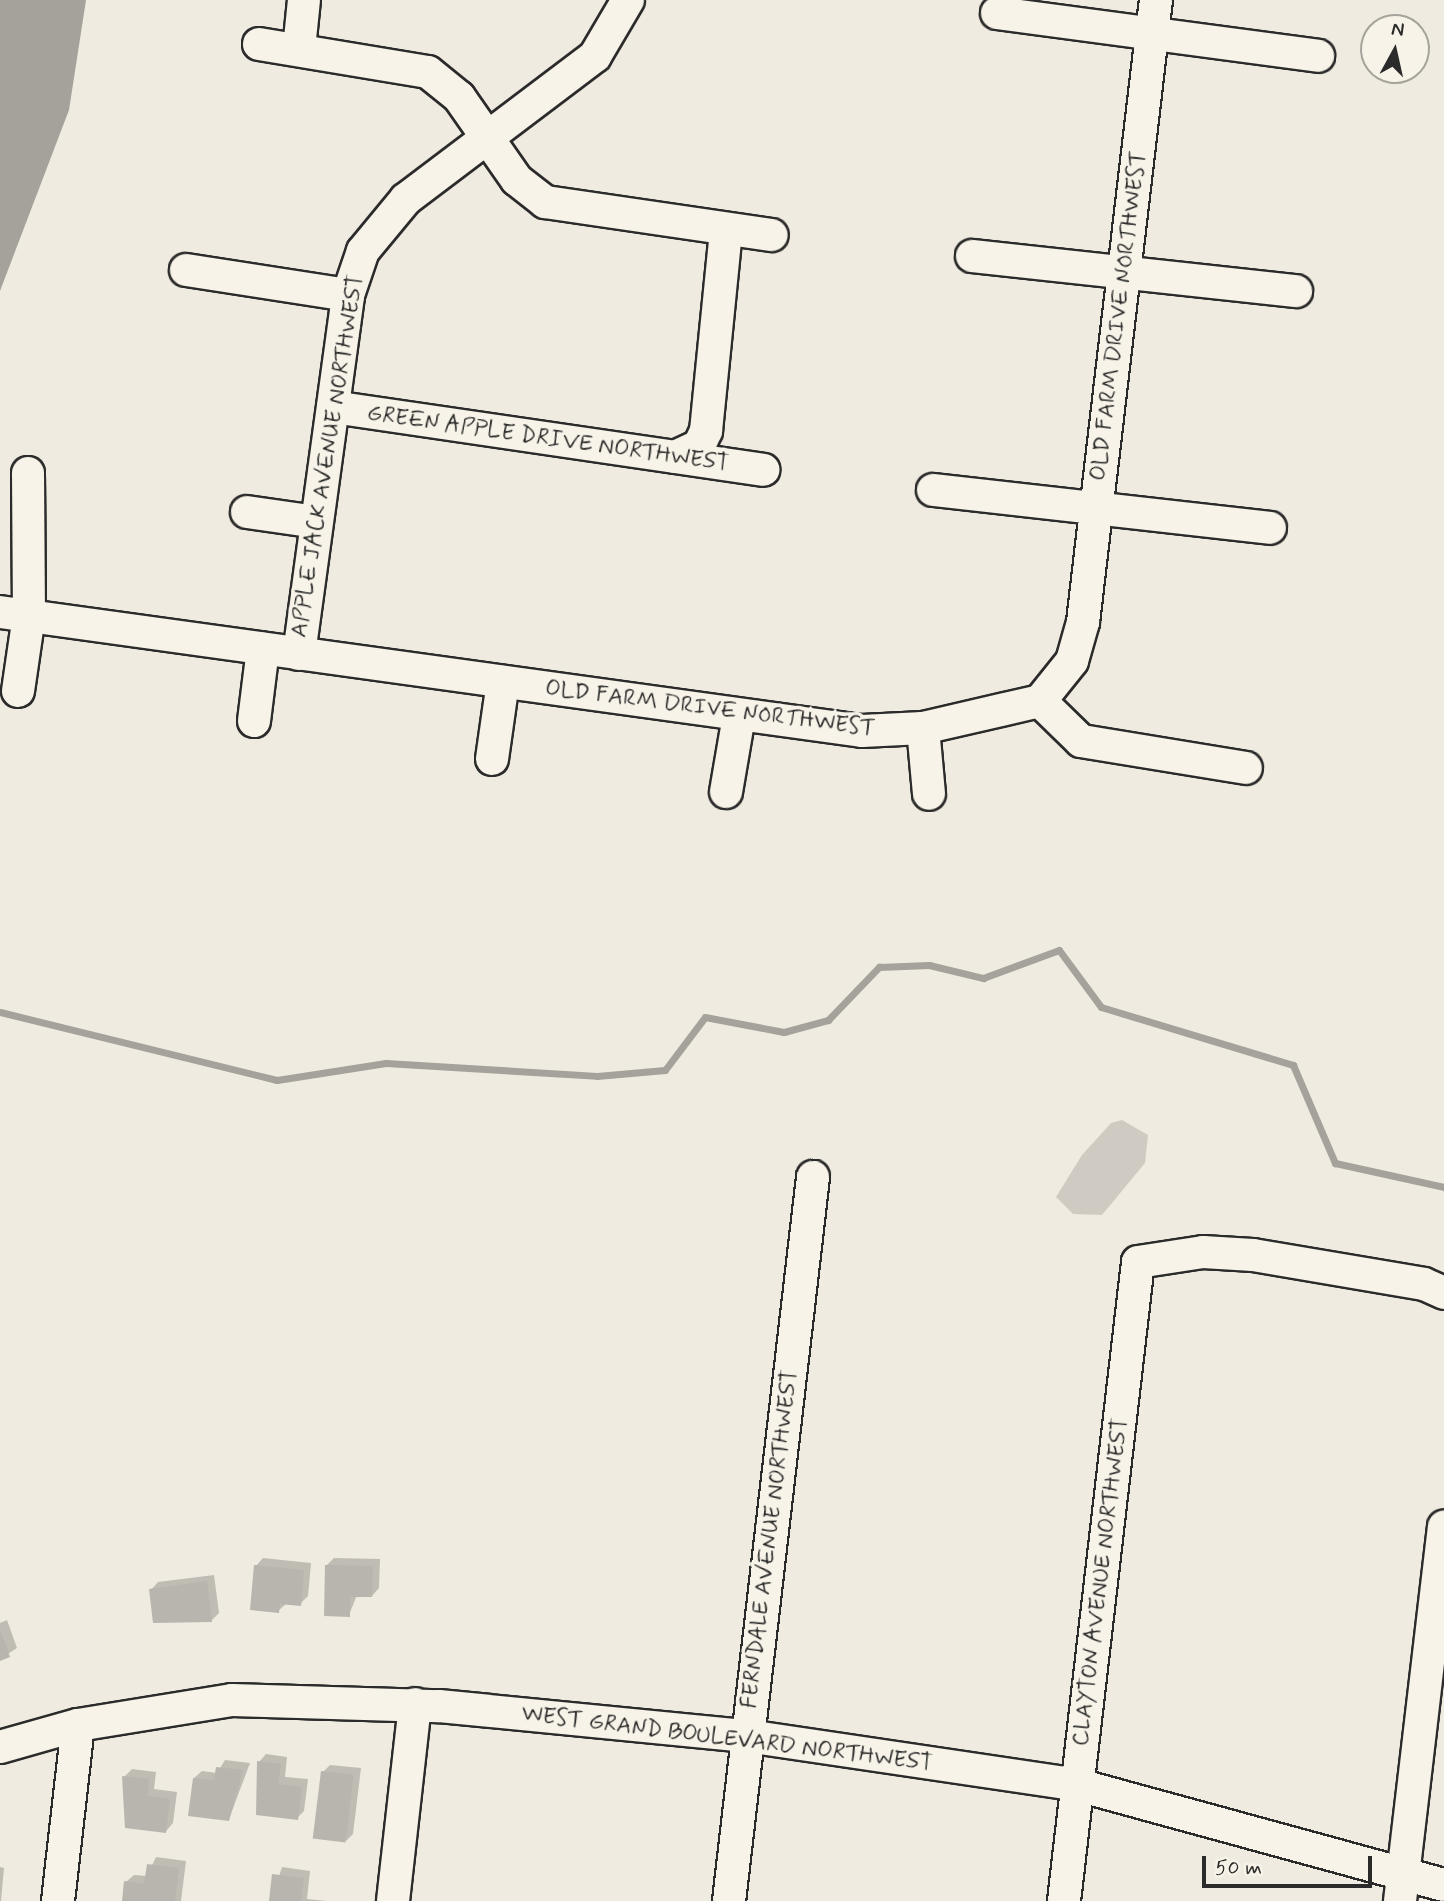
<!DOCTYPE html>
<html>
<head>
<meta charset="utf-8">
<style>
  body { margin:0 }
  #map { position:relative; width:1444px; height:1901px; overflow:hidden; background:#efebe0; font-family:Mynerve,sans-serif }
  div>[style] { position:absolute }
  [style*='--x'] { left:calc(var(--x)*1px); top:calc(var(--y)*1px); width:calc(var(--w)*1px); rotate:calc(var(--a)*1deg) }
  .green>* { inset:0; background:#cfcbc2 }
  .water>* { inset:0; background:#a4a29a }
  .shadow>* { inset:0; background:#0003 }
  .stream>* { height:7px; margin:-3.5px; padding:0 3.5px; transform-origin:3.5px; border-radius:3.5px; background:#a4a29a }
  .building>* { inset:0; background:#b8b5ae; transform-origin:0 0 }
  .roads { filter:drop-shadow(2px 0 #2b2b2b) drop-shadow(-2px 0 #2b2b2b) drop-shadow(0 2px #2b2b2b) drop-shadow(0 -2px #2b2b2b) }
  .minor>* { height:32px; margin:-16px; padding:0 16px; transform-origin:16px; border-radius:16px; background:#f7f3e8 }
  span { translate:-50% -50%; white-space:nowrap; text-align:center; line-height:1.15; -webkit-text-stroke:7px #f7f3e8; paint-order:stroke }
  .street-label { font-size:23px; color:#2b2b2b }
  .north { position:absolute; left:1360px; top:14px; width:70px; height:70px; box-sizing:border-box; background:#f7f3e8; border:2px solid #a5a39c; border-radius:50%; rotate:8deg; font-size:19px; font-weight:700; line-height:28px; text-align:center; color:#2b2b2b }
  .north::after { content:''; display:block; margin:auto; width:24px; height:32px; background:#2b2b2b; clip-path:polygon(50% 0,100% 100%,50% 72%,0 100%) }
  .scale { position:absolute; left:1202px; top:1856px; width:170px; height:32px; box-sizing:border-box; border:4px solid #2b2b2b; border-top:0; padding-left:9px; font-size:21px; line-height:24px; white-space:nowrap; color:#2b2b2b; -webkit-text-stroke:5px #f7f3e8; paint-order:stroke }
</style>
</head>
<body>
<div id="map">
  <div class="green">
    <i style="clip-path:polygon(1122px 1120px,1148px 1135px,1145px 1163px,1102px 1215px,1073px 1214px,1056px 1197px,1082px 1155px,1111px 1123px)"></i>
  </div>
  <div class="water">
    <i style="clip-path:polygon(0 0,86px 0,69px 110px,0 291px)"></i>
  </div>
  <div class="shadow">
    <i style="clip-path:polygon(263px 1558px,311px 1563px,308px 1596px,300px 1604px,287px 1603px,278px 1611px,256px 1566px)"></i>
    <i style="clip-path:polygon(334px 1558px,380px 1559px,379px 1588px,372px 1596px,357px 1595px,349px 1615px,326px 1566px)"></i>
    <i style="clip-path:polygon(214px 1575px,219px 1613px,212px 1620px,151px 1590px,158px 1582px)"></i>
    <i style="clip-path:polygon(7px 1620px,17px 1648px,0 1659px,0 1623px)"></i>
    <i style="clip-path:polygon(266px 1754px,287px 1757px,285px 1777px,308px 1779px,304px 1811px,297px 1818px,259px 1762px)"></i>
    <i style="clip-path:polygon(225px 1760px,250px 1763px,229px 1819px,194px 1778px,202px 1771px,217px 1773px)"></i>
    <i style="clip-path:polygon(330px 1765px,361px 1768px,353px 1834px,346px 1841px,323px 1772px)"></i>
    <i style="clip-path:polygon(132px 1769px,156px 1772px,154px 1789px,177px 1792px,173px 1823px,166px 1831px,124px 1777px)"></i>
    <i style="clip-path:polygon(156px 1857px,186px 1861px,181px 1901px,124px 1901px,126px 1882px,134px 1875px,147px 1876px)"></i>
    <i style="clip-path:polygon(0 1867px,4px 1868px,1px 1901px,0 1901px)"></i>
    <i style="clip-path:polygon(282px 1867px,310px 1871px,307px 1899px,327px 1901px,271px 1901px)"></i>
  </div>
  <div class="stream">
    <i style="--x:0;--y:1012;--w:285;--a:13.8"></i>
    <i style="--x:277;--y:1080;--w:110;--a:-8.9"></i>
    <i style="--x:386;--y:1063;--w:211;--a:3.5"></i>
    <i style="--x:597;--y:1076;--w:68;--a:-5"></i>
    <i style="--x:665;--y:1070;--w:66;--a:-53"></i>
    <i style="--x:705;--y:1017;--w:80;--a:10.8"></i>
    <i style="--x:784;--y:1032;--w:46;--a:-15.3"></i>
    <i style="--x:828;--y:1020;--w:74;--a:-46.1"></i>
    <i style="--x:879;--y:967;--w:50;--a:-2.3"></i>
    <i style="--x:929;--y:965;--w:56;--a:13.5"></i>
    <i style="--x:983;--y:978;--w:81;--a:-20.2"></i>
    <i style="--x:1059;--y:950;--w:71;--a:53.6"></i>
    <i style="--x:1101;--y:1007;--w:201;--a:16.8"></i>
    <i style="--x:1293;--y:1065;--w:107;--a:66.8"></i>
    <i style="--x:1335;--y:1163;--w:112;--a:12.4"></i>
  </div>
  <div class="building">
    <i style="clip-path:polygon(254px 1565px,304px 1570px,301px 1606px,280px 1604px,279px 1613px,250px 1610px)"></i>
    <i style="clip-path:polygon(325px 1565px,373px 1566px,372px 1597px,350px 1597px,350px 1617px,324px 1616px)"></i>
    <i style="clip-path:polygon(207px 1581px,212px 1622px,153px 1623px,149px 1589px)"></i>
    <i style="clip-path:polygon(0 1629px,10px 1657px,0 1661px)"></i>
    <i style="clip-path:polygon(257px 1761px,281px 1764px,278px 1784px,302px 1787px,298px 1820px,256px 1815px)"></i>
    <i style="clip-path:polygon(216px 1767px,243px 1770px,229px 1821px,188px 1816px,193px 1778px,214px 1780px)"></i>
    <i style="left:321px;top:1771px;width:33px;height:68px;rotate:7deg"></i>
    <i style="clip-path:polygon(122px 1776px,149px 1779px,148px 1796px,170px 1799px,166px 1833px,125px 1828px)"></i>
    <i style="clip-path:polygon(147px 1864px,179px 1868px,175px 1901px,122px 1901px,124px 1881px,144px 1884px)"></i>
    <i style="clip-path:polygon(272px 1874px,304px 1878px,301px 1901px,269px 1901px)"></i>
  </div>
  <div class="roads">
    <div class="minor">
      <i style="--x:997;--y:13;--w:324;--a:7.6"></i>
      <i style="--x:259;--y:44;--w:171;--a:9.4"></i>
      <i style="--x:428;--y:72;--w:40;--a:39"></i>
      <i style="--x:459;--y:97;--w:101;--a:55.1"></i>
      <i style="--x:517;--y:180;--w:36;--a:38"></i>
      <i style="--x:545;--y:202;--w:229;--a:8.3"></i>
      <i style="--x:299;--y:49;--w:49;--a:-84.2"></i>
      <i style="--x:972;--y:256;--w:326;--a:6.2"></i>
      <i style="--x:186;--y:270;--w:164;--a:8.8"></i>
      <i style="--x:333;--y:407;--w:435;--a:8.3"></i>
      <i style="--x:675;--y:457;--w:26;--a:-25"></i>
      <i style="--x:699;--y:446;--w:17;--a:-65"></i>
      <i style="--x:706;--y:431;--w:201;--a:-84.3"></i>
      <i style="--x:933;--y:490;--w:339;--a:6.4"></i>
      <i style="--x:247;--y:512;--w:70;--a:8.2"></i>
      <i style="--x:0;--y:612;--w:870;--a:7.86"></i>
      <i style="--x:862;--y:731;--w:61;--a:-2.8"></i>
      <i style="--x:923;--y:728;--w:120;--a:-13"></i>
      <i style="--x:1040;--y:701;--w:51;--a:-51.3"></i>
      <i style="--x:1072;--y:661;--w:41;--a:-74.2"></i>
      <i style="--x:1083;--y:622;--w:626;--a:-83.31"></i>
      <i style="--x:299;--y:654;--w:362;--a:-82.2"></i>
      <i style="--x:348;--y:295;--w:46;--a:-71.2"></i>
      <i style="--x:363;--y:251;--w:67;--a:-50.4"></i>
      <i style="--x:406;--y:199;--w:237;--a:-37.1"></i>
      <i style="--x:595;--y:56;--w:65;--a:-59.5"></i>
      <i style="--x:18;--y:691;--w:76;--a:-81.7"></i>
      <i style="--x:29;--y:616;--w:143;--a:-90.4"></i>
      <i style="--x:1040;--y:701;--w:57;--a:44.3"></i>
      <i style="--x:1081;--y:741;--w:167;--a:9.3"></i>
      <i style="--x:254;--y:721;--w:73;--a:-82.9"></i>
      <i style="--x:923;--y:728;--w:66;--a:84.8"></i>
      <i style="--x:492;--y:759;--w:78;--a:-81.9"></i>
      <i style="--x:726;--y:792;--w:77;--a:-80.3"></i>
      <i style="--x:0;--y:1747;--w:81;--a:-15.8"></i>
      <i style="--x:78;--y:1725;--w:156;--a:-9.2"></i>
      <i style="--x:232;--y:1700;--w:207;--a:1.7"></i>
      <i style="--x:439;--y:1706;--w:309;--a:5.6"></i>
      <i style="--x:747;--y:1736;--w:335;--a:8.4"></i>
      <i style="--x:1078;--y:1785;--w:379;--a:15.3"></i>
      <i style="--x:58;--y:1901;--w:177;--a:-83.5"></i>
      <i style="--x:393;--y:1901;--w:198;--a:-83.6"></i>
      <i style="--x:729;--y:1901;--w:729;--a:-83.38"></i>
      <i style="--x:1064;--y:1901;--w:643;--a:-83.39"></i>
      <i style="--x:1138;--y:1262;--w:66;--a:-8.7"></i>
      <i style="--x:1203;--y:1252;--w:50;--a:3.4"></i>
      <i style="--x:1253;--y:1255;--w:173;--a:9.6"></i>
      <i style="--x:1424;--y:1284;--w:22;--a:24"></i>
      <i style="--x:1400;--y:1901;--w:377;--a:-83.3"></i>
    </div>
  </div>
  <div class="street-label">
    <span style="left:1119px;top:316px;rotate:-83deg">OLD FARM DRIVE NORTHWEST</span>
    <span style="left:548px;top:439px;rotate:8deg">GREEN APPLE DRIVE NORTHWEST</span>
    <span style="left:328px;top:456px;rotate:-81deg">APPLE JACK AVENUE NORTHWEST</span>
    <span style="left:710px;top:709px;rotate:7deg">OLD FARM DRIVE NORTHWEST</span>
    <span style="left:770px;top:1539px;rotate:-83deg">FERNDALE AVENUE NORTHWEST</span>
    <span style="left:1101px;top:1582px;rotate:-83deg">CLAYTON AVENUE NORTHWEST</span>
    <span style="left:727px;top:1739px;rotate:7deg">WEST GRAND BOULEVARD NORTHWEST</span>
  </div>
  <div class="north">N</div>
  <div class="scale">50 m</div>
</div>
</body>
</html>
